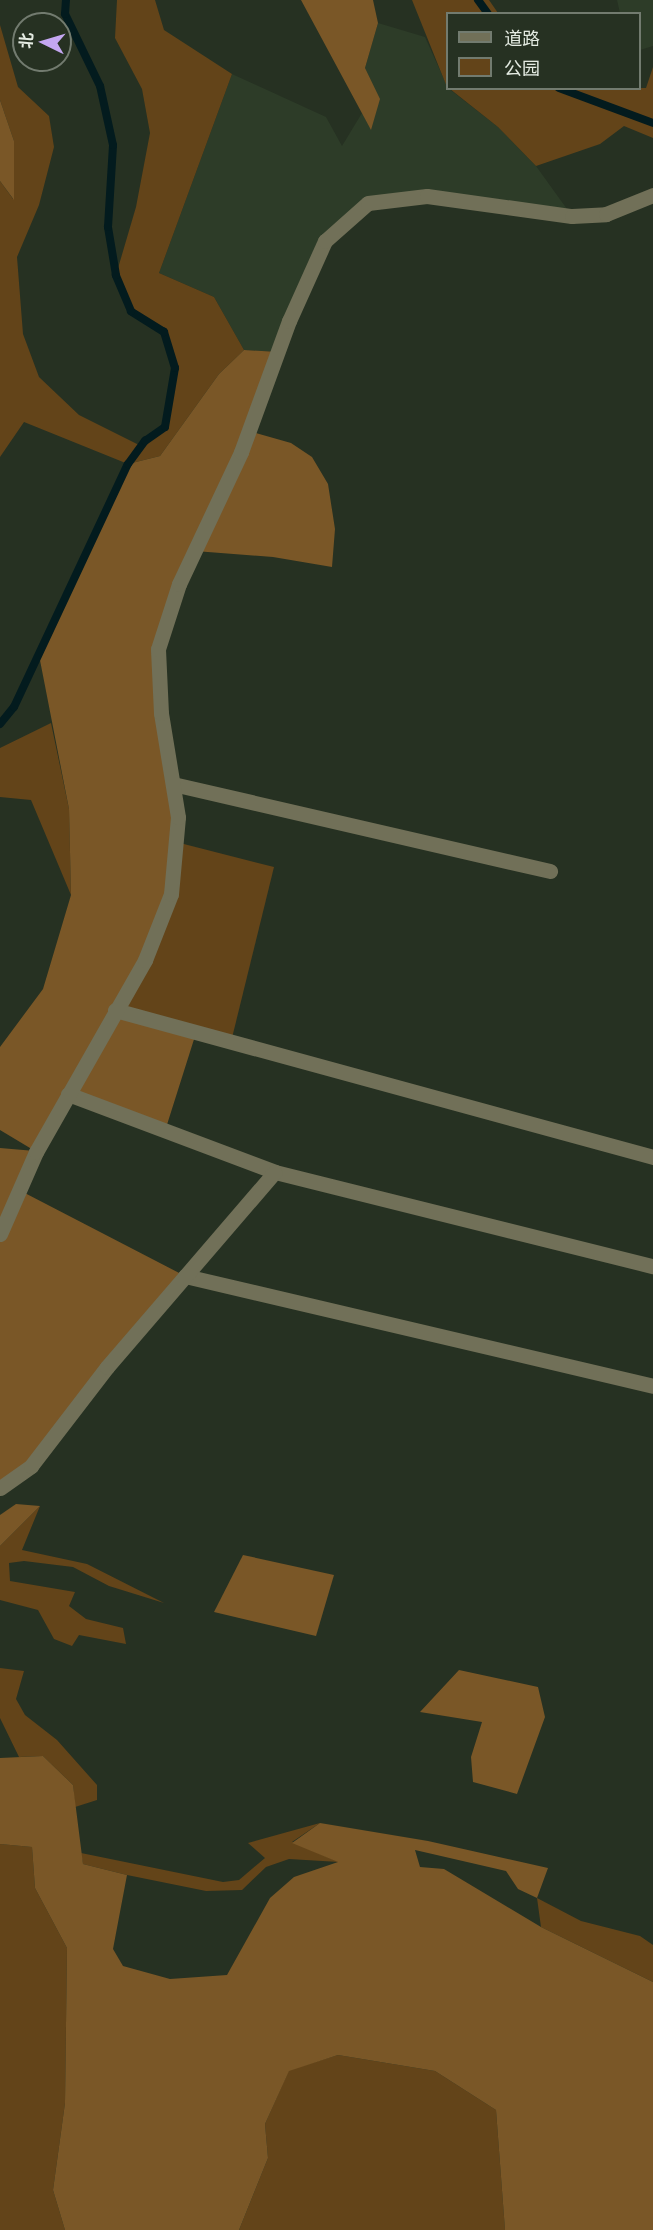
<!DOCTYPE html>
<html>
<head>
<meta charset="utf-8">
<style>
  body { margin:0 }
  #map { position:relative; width:653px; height:2230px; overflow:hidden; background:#263122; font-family:"Noto Serif","Noto Sans SC",serif }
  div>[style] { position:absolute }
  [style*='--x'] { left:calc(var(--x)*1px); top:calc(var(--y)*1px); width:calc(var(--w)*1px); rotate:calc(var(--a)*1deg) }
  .built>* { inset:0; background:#2d3c28 }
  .green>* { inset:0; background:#634419 }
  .forest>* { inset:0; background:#7a5727 }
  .stream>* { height:8px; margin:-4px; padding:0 4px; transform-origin:4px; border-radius:4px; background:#031b1e }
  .minor>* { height:15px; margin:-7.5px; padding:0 7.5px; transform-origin:7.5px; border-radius:7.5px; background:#717058 }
  .tertiary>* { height:15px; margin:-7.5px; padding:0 7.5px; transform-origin:7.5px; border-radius:7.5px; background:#717058 }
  span { translate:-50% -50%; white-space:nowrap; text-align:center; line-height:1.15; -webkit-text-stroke:4.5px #263122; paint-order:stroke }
  .legend { position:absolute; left:446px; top:12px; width:195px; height:78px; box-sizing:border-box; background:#263122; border:2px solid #727b6f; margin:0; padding:8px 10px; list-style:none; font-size:18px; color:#e4ebe2 }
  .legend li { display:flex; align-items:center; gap:12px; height:30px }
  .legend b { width:30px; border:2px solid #727b6f }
  .north { position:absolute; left:12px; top:12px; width:60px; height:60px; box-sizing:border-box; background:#263122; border:2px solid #727b6f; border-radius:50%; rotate:275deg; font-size:16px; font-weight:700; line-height:24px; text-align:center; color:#e4ebe2 }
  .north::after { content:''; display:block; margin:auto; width:21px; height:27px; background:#c4a7f1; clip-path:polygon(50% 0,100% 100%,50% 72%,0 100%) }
</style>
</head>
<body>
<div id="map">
  <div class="built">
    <i style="clip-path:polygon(617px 0,653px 0,653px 46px,640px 50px,640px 14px,620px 13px)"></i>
    <i style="clip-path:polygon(378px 23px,425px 37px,448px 88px,498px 127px,536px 166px,572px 216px,427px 196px,368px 203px,325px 242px,278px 352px,244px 350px,214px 297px,159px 273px,232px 74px,326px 117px,342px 146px,362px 113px,371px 129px,365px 68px)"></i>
  </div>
  <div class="green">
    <i style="clip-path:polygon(117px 0,155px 0,164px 30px,232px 74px,159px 273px,214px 297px,244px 350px,219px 374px,160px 456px,128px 464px,24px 422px,0 457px,0 181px,13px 199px,14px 141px,0 100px,0 25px,18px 87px,49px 116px,54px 147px,39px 205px,17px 257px,23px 334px,39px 377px,79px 415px,139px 445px,165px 427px,175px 368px,164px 332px,131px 311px,116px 275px,136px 207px,150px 133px,142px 89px,115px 38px)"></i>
    <i style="clip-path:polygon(412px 0,489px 0,498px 13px,448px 14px,447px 87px)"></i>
    <i style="clip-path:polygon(653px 67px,653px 138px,624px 126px,600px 144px,536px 166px,498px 127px,450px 89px,646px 88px)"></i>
    <i style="clip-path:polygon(51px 723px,69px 809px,71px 895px,31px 800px,0 797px,0 748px)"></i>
    <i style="clip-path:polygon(176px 842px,274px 867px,231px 1042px,115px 1010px)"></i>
    <i style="clip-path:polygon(40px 1506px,22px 1550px,87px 1564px,164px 1603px,109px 1586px,73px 1567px,24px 1561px,9px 1563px,10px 1581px,75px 1592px,69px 1606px,86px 1619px,123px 1628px,126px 1644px,79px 1635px,72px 1646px,54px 1639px,38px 1610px,0 1600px,0 1546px)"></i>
    <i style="clip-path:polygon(0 1668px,24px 1671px,16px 1699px,25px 1715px,57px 1740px,97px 1785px,97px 1800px,75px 1807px,73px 1785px,43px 1756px,19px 1757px,0 1718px)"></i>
    <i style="clip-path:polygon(320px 1823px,292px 1842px,339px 1862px,289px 1859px,266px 1867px,242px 1890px,206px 1891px,127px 1875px,83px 1864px,81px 1853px,223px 1882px,239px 1880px,265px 1858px,248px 1843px)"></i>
    <i style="clip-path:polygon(0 1844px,32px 1847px,35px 1888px,67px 1948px,65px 2103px,53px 2190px,65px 2230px,0 2230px)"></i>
    <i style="clip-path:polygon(537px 1898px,581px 1921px,640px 1936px,653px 1945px,653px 1982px,541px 1927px)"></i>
    <i style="clip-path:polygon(338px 2055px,435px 2071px,496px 2110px,505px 2230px,239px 2230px,268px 2158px,265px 2124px,289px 2070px)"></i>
  </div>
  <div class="forest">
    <i style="clip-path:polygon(301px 0,373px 0,378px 23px,365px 68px,380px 99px,371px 130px)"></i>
    <i style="clip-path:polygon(0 100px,14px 141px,14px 200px,0 181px)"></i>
    <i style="clip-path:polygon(244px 350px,278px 352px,249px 431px,291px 443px,312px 457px,328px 484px,335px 529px,332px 567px,273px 557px,195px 551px,158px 649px,178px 817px,171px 894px,115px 1010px,196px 1033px,165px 1131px,68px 1094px,19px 1190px,185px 1276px,31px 1466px,0 1488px,0 1148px,35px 1151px,0 1130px,0 1047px,43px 989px,71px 895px,69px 809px,38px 650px,128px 464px,160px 456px,219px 374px)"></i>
    <i style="clip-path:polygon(16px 1504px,40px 1506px,0 1546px,0 1515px)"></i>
    <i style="clip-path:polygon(243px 1555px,334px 1575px,316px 1636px,214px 1612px)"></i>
    <i style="clip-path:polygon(459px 1670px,538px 1687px,545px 1717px,517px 1794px,473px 1782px,471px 1757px,482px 1722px,420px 1712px)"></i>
    <i style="clip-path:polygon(43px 1756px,73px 1785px,83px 1864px,127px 1875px,113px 1949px,123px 1966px,170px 1979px,227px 1975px,270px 1898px,294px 1877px,338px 1862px,292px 1843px,320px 1823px,428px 1841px,548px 1868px,537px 1898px,518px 1889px,506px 1871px,415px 1850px,420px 1867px,444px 1869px,541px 1927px,653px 1982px,653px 2230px,505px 2230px,496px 2110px,435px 2071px,338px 2055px,289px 2071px,265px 2124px,268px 2158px,239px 2230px,65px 2230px,53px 2190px,65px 2103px,67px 1948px,35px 1888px,32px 1847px,0 1844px,0 1758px)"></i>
  </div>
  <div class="stream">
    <i style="--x:478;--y:0;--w:17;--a:54"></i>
    <i style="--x:559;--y:88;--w:100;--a:20.4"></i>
    <i style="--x:0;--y:724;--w:22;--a:-51"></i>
    <i style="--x:14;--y:707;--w:268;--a:-64.9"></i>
    <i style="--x:128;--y:464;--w:29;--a:-54"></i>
    <i style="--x:145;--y:441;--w:24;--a:-35"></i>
    <i style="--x:165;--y:427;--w:60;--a:-80.4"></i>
    <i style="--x:175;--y:368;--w:38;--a:-107"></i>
    <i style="--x:164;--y:332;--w:39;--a:-148"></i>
    <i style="--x:131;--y:311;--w:39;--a:-113"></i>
    <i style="--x:116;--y:275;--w:49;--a:-99.5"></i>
    <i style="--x:108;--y:227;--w:82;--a:-86.5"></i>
    <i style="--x:113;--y:145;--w:60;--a:-102.4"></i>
    <i style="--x:100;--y:86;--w:80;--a:-115.9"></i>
    <i style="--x:65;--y:14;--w:14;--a:-86"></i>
  </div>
  <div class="minor">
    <i style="--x:173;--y:784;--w:387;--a:13"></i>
    <i style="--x:68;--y:1094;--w:221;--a:20.6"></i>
    <i style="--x:275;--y:1172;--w:390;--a:14"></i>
    <i style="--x:185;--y:1276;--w:481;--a:13.2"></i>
    <i style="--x:0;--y:1488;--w:38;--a:-35"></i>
    <i style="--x:31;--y:1466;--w:125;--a:-52.5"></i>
    <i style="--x:107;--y:1367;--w:257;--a:-49.3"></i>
  </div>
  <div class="tertiary">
    <i style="--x:115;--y:1010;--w:558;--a:15.28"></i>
    <i style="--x:0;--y:1234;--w:90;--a:-66.3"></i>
    <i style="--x:36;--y:1152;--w:221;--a:-60.4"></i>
    <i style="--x:145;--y:960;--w:71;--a:-68.5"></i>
    <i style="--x:171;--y:894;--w:77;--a:-84.8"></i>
    <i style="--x:178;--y:817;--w:105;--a:-99.3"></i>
    <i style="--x:161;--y:713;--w:64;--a:-92.7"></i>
    <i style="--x:158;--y:649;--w:68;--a:-72.1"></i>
    <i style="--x:179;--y:584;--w:146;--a:-64.8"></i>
    <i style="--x:241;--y:452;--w:140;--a:-69.9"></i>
    <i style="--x:289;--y:321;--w:88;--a:-65.8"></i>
    <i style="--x:325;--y:241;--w:57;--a:-41.5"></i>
    <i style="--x:368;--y:203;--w:59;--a:-6.8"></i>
    <i style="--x:427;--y:196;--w:146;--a:7.9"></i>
    <i style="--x:572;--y:216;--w:34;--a:-3"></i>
    <i style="--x:606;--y:214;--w:51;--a:-22"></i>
  </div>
  <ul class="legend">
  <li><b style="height:8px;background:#717058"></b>道路</li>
  <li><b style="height:16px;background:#634419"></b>公园</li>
  </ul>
  <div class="north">北</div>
</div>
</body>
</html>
